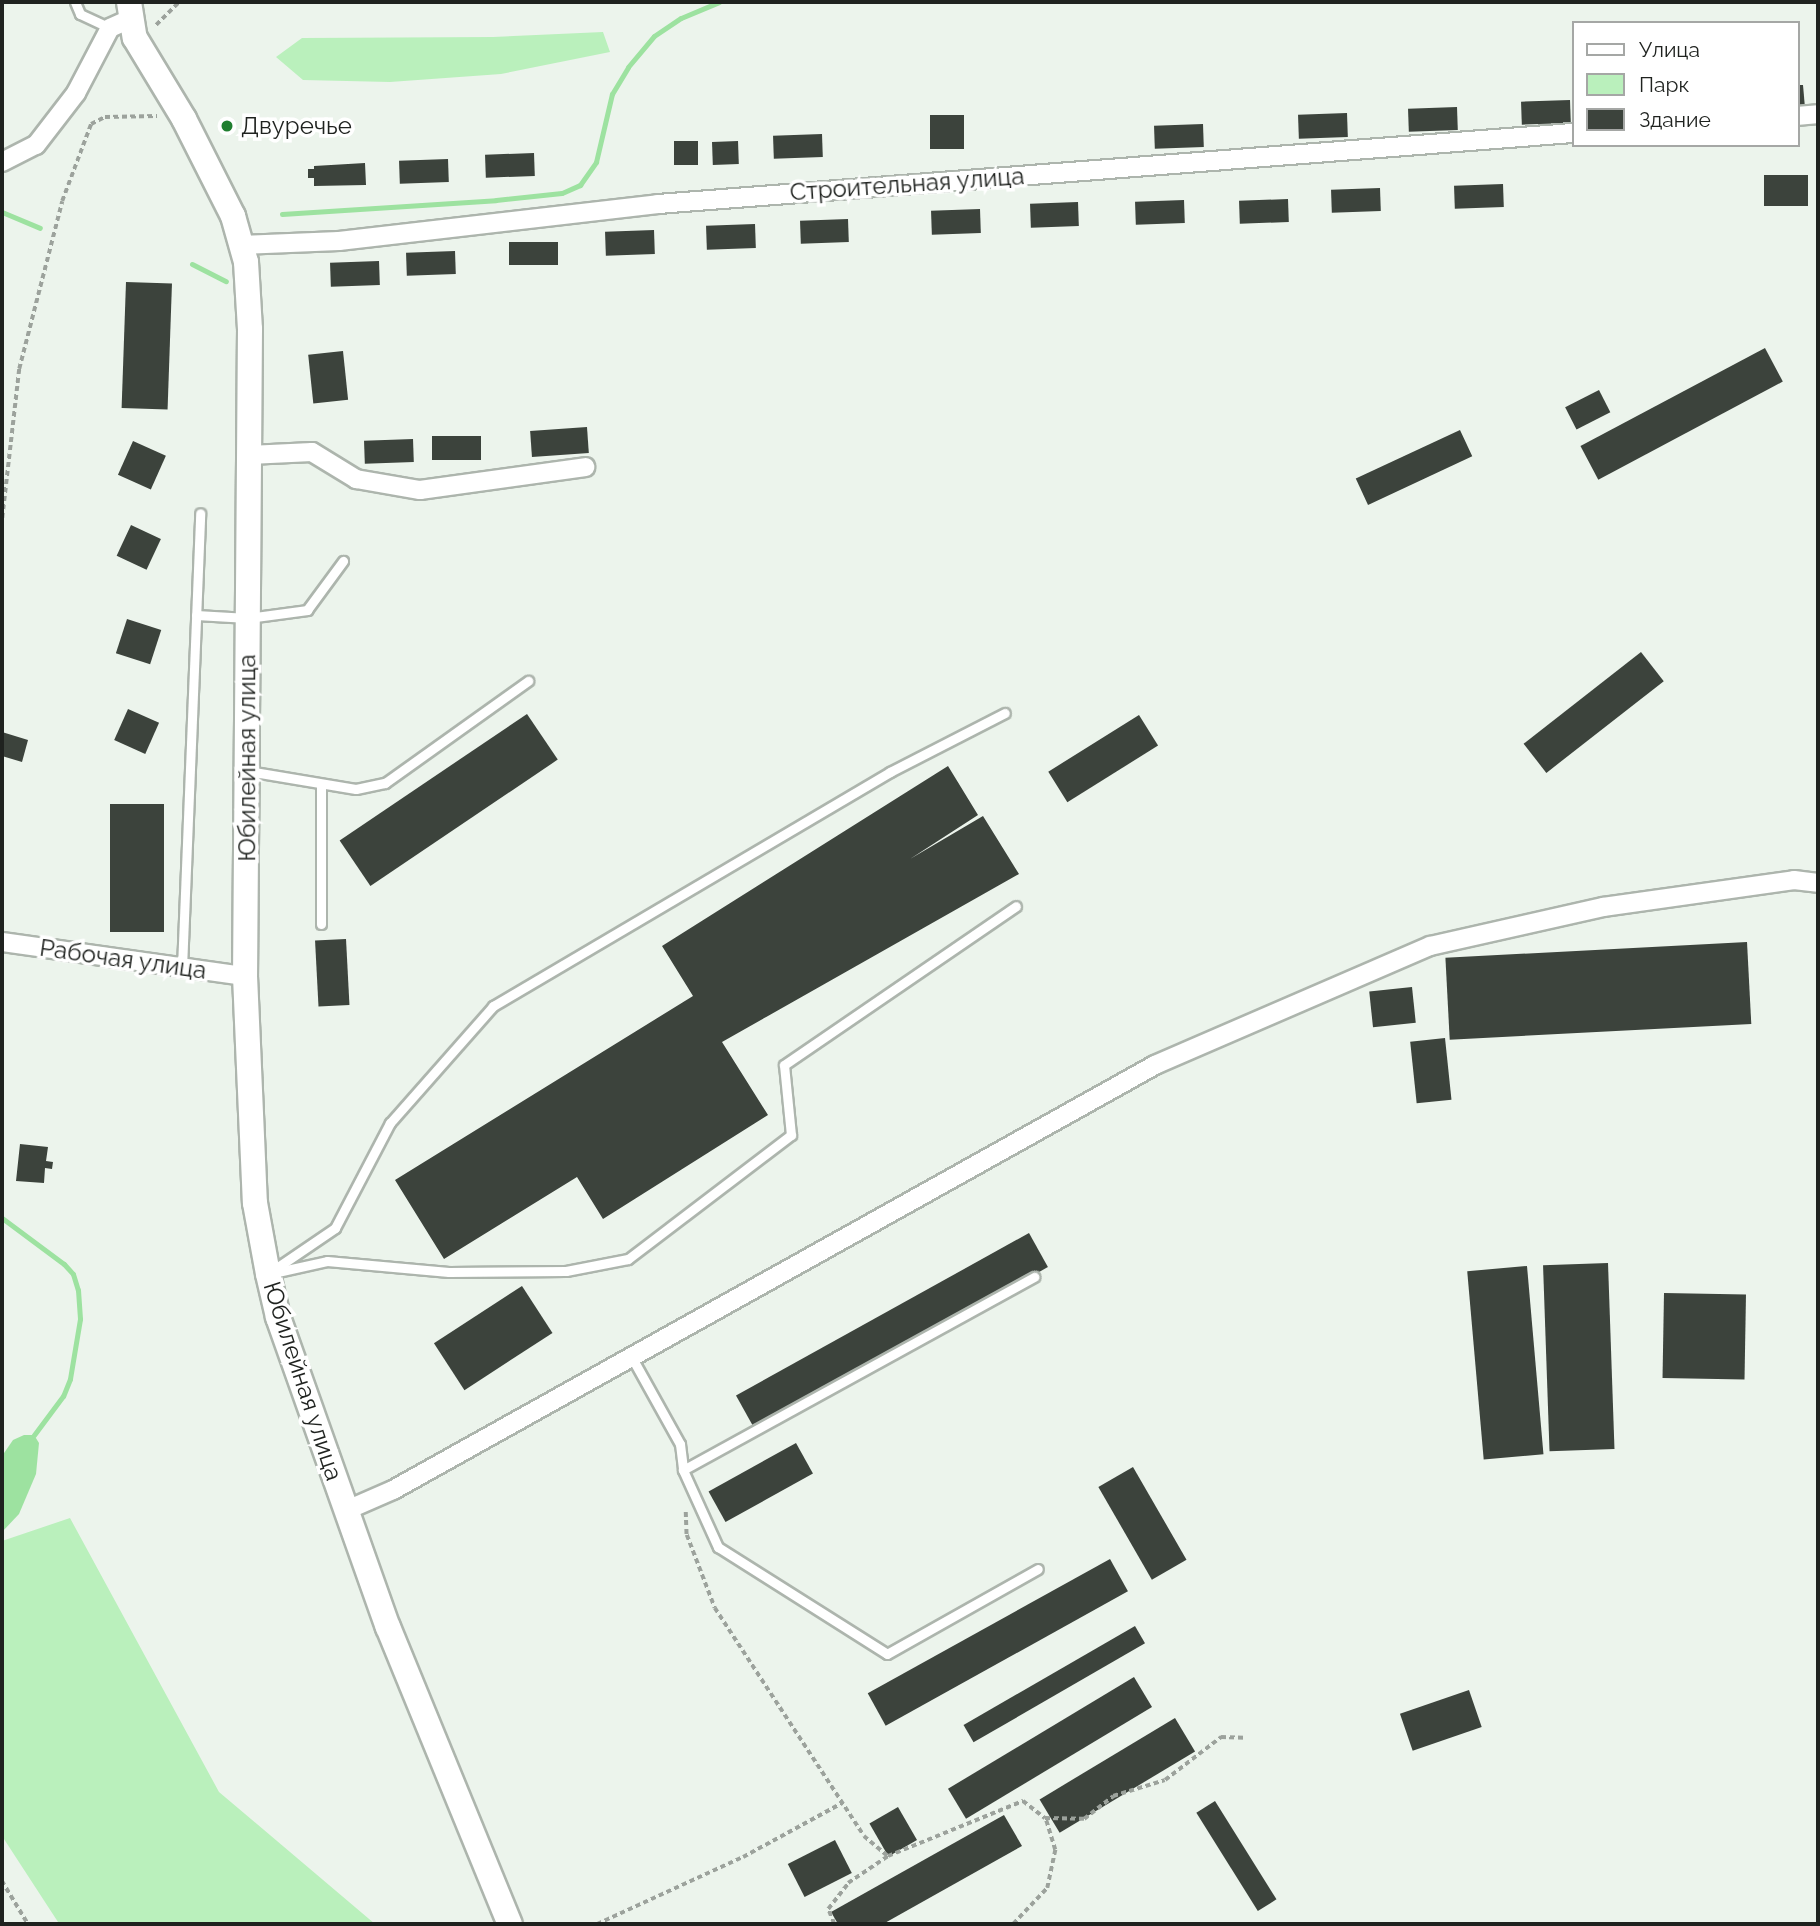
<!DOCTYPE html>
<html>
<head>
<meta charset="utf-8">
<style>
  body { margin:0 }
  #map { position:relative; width:1820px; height:1926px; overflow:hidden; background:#ecf4ec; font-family:Raleway,sans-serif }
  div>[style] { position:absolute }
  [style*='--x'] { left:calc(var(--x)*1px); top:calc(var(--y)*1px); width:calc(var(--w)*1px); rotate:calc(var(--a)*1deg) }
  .green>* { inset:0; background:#baf0bc }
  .water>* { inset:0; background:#9de2a0 }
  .stream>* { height:5px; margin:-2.5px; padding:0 2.5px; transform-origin:2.5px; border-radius:2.5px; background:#9de2a0 }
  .building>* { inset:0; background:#3c433c; transform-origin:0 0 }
  .path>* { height:3.5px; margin-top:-1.75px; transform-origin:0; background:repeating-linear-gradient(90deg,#9ca29c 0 5px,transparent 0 8.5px) }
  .roads { filter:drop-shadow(2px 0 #adb5ad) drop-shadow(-2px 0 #adb5ad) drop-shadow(0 2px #adb5ad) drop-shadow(0 -2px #adb5ad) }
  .lane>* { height:9px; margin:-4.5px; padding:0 4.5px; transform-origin:4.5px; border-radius:4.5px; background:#fff }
  .street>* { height:18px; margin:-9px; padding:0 9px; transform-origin:9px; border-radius:9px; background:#fff }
  .secondary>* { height:24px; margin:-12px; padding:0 12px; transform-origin:12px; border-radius:12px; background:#fff }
  .dots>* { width:19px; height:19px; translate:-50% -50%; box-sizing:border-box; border:4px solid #fff; border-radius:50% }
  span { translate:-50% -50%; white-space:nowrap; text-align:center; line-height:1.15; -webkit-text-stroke:7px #fff; paint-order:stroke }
  .poi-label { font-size:24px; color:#1f221f }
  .left { translate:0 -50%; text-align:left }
  .street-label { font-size:24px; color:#1f221f }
  .frame { position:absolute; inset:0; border:4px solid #1f221f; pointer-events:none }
  .legend { position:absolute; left:1572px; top:21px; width:228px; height:126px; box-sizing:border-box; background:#fff; border:2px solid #a5a7a5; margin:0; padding:9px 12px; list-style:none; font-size:21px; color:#1f221f }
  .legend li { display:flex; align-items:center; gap:14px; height:35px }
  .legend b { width:35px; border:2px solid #a5a7a5 }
</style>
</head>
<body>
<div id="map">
  <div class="green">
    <i style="clip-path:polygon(603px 32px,610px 52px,501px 74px,390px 82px,303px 80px,276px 57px,302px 38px,493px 37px)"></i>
    <i style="clip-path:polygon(70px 1518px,219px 1792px,375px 1924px,58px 1922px,2px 1836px,2px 1541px)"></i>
  </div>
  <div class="water">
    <i style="clip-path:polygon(24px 1435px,34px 1435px,39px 1443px,36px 1474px,19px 1514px,2px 1532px,2px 1456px,13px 1440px)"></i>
  </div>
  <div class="stream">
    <i style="--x:2;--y:212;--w:41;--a:22.8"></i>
    <i style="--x:282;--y:214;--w:214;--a:-3.7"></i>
    <i style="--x:496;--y:200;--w:66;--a:-6.1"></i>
    <i style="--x:562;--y:193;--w:20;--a:-24"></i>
    <i style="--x:580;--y:185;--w:28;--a:-55"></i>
    <i style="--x:596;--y:162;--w:70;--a:-76.8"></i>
    <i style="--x:612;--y:94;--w:31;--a:-59"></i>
    <i style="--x:628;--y:67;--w:40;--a:-50"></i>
    <i style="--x:654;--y:36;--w:32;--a:-34"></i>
    <i style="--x:681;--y:18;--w:41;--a:-22.8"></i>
    <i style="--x:192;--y:264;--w:38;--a:27"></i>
    <i style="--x:2;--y:1218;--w:77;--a:36.6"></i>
    <i style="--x:64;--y:1264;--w:13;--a:48"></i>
    <i style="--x:73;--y:1274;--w:17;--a:73"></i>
    <i style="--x:78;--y:1290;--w:29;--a:86"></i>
    <i style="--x:80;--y:1319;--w:61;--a:99.5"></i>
    <i style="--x:70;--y:1379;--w:18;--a:112"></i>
    <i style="--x:63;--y:1396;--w:49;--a:126.6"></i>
  </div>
  <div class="building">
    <i style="clip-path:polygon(1797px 85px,1803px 85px,1805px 108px,1797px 109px)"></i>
    <i style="left:1570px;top:100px;width:23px;height:49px;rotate:88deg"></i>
    <i style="left:1457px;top:107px;width:23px;height:49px;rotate:88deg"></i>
    <i style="left:1347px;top:113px;width:24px;height:49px;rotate:88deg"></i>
    <i style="left:930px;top:115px;width:34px;height:34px"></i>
    <i style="left:1203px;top:124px;width:23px;height:49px;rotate:88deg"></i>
    <i style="left:822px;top:134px;width:23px;height:49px;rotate:88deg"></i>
    <i style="left:674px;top:141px;width:24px;height:24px"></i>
    <i style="left:738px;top:141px;width:23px;height:26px;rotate:88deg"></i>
    <i style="left:534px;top:153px;width:23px;height:49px;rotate:88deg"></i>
    <i style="left:448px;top:159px;width:23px;height:49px;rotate:88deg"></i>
    <i style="clip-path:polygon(365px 163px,366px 185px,314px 186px,314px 178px,308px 178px,308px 169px,314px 169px,314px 166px)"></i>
    <i style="left:1808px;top:175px;width:31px;height:44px;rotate:90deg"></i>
    <i style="left:1503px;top:184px;width:23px;height:49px;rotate:88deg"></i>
    <i style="left:1380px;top:188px;width:23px;height:49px;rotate:88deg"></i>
    <i style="left:1288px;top:199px;width:23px;height:49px;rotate:88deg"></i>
    <i style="left:1184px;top:200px;width:23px;height:49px;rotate:88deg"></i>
    <i style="left:1078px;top:202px;width:24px;height:48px;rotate:88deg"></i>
    <i style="left:980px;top:209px;width:24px;height:49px;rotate:88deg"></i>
    <i style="left:848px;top:219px;width:23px;height:48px;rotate:88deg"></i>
    <i style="left:755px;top:224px;width:24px;height:49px;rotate:88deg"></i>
    <i style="left:654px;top:230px;width:24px;height:49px;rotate:88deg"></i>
    <i style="left:558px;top:242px;width:23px;height:49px;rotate:90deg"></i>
    <i style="left:455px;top:251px;width:23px;height:49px;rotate:88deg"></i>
    <i style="left:379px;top:261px;width:24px;height:49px;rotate:88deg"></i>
    <i style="left:126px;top:282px;width:46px;height:126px;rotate:2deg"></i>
    <i style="left:1765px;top:348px;width:38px;height:209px;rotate:62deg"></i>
    <i style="left:343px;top:351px;width:49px;height:35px;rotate:84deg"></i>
    <i style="left:1599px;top:390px;width:25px;height:38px;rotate:63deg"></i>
    <i style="left:587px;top:427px;width:26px;height:57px;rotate:86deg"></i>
    <i style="left:1460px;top:430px;width:29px;height:115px;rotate:65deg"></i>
    <i style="left:481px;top:436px;width:24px;height:49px;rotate:90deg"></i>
    <i style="left:413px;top:439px;width:23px;height:49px;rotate:88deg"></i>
    <i style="left:133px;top:441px;width:36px;height:37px;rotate:24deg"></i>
    <i style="left:131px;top:525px;width:33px;height:34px;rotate:25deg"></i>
    <i style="left:127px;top:619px;width:36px;height:36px;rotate:18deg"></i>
    <i style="left:1641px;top:652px;width:37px;height:149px;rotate:52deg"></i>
    <i style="left:128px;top:709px;width:34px;height:34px;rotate:24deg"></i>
    <i style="left:527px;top:714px;width:55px;height:226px;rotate:56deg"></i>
    <i style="left:1139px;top:715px;width:36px;height:107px;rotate:58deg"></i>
    <i style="clip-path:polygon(2px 732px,28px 740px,22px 762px,2px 756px)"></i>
    <i style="clip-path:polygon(948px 766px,978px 815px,910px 859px,983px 816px,1019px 874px,722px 1042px,768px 1115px,603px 1219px,577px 1177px,444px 1259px,395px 1180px,693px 996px,662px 946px)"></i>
    <i style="left:110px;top:804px;width:54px;height:128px"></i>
    <i style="left:346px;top:939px;width:66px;height:31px;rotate:87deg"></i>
    <i style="left:1747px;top:942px;width:82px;height:302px;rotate:87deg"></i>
    <i style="left:1412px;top:987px;width:36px;height:43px;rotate:84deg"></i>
    <i style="left:1445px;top:1038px;width:62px;height:35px;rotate:84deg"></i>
    <i style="clip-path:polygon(20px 1144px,48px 1147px,46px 1161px,53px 1162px,52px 1169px,45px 1168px,44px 1183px,16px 1181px)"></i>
    <i style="left:1029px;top:1233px;width:39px;height:335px;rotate:61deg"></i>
    <i style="left:1608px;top:1263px;width:186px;height:65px;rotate:88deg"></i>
    <i style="left:1527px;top:1266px;width:189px;height:60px;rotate:85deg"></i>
    <i style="left:522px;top:1286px;width:56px;height:105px;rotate:57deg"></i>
    <i style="left:1664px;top:1293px;width:82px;height:85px;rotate:1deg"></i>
    <i style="left:796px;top:1443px;width:35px;height:100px;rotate:61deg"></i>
    <i style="left:1133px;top:1467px;width:107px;height:40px;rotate:60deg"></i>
    <i style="left:1110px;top:1559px;width:37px;height:277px;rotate:61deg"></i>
    <i style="left:1135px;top:1626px;width:20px;height:198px;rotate:60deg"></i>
    <i style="left:1134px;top:1677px;width:35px;height:217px;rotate:59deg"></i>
    <i style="left:1469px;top:1690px;width:39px;height:73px;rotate:71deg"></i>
    <i style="left:1175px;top:1718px;width:39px;height:158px;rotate:59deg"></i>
    <i style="left:1215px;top:1801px;width:116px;height:22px;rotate:58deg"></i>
    <i style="left:898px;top:1807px;width:38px;height:33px;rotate:60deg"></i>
    <i style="clip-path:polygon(1004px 1815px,1022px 1846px,883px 1924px,838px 1924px,831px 1912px)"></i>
    <i style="left:835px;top:1840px;width:37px;height:53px;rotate:63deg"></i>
  </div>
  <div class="path">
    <i style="--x:156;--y:25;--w:33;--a:-45"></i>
    <i style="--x:2;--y:518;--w:150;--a:-83.5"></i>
    <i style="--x:19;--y:369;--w:173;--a:-75.6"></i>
    <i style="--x:62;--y:201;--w:82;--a:-69.4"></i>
    <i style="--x:91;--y:124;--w:16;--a:-27"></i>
    <i style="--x:105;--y:117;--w:52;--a:-1.1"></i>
    <i style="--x:686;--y:1512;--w:23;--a:88"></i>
    <i style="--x:687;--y:1535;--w:78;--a:69"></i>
    <i style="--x:715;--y:1608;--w:272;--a:56.8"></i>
    <i style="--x:864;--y:1836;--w:31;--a:40"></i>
    <i style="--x:888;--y:1856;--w:146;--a:-22.2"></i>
    <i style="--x:1023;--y:1801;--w:28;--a:38"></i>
    <i style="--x:1045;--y:1818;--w:39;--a:1"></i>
    <i style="--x:1084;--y:1819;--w:37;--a:-38"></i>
    <i style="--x:1113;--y:1796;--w:54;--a:-17.1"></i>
    <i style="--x:1165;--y:1780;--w:71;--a:-37.5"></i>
    <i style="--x:1221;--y:1737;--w:24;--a:2"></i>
    <i style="--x:2;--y:1881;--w:50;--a:58.8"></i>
    <i style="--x:597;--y:1924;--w:161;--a:-24.7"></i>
    <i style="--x:743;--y:1857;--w:113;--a:-28.6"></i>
    <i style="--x:834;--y:1924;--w:16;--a:-112"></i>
    <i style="--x:828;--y:1909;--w:33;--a:-52"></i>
    <i style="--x:848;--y:1883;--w:48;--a:-34"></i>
    <i style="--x:1013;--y:1924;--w:50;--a:-46.6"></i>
    <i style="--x:1047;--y:1888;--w:39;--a:-78"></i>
    <i style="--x:1055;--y:1850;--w:34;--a:-107"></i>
  </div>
  <div class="roads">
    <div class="lane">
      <i style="--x:75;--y:2;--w:13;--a:67"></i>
      <i style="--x:80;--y:14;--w:33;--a:25"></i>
      <i style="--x:196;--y:615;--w:52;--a:3.3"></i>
      <i style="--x:248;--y:618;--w:60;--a:-7.7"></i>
      <i style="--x:307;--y:610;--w:61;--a:-53.7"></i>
      <i style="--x:248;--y:771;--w:109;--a:9.5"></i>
      <i style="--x:356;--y:789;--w:30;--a:-12"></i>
      <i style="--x:385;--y:783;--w:176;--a:-35.5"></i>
      <i style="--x:321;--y:924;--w:140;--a:-90"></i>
      <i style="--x:182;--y:968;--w:455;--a:-87.7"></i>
      <i style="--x:269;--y:1273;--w:80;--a:-34.3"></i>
      <i style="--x:335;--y:1228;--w:119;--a:-62.4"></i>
      <i style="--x:390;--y:1123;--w:156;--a:-48.6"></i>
      <i style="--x:493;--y:1006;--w:461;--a:-30.5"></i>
      <i style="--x:890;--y:772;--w:129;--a:-27.2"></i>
      <i style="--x:273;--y:1273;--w:55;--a:-12.5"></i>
      <i style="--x:327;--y:1261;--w:122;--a:5.2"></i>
      <i style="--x:449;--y:1272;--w:117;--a:-0.5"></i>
      <i style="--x:566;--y:1271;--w:63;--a:-11"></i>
      <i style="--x:628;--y:1259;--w:205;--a:-37.3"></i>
      <i style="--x:791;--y:1135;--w:70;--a:-95.7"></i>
      <i style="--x:784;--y:1065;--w:281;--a:-34.4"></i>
      <i style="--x:631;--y:1356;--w:101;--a:60.9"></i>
      <i style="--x:680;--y:1444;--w:26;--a:83"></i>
      <i style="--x:683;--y:1470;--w:85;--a:65.6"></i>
      <i style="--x:718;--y:1547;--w:200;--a:32.3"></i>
      <i style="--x:887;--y:1654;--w:173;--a:-29.4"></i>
      <i style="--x:683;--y:1470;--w:401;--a:-28.8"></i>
    </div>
    <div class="street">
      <i style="--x:1797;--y:116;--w:21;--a:-5"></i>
      <i style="--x:2;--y:162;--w:38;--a:-27"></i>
      <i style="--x:36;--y:145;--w:66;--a:-52.4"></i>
      <i style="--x:76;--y:93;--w:73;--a:-62.4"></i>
      <i style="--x:110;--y:28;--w:22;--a:-24"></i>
      <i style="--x:241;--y:245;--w:98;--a:-2.3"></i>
      <i style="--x:339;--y:241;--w:321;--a:-6.6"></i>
      <i style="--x:658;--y:204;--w:918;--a:-4.44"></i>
      <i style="--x:249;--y:455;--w:63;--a:-2.7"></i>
      <i style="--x:312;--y:452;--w:52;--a:31.5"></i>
      <i style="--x:356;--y:479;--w:65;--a:9.8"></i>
      <i style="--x:420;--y:490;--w:167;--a:-7.9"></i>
      <i style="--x:2;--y:942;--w:245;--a:8"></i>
      <i style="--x:345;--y:1511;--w:52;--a:-23.6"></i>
      <i style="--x:393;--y:1490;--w:873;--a:-29.15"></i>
      <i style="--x:1155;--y:1065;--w:300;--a:-23.4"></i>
      <i style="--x:1430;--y:946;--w:177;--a:-12.7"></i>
      <i style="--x:1603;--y:907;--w:193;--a:-8"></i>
      <i style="--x:1794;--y:880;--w:24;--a:7"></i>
    </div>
    <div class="secondary">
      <i style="--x:129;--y:2;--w:36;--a:81"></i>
      <i style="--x:135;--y:38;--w:95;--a:58.8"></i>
      <i style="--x:184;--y:119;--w:109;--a:63.2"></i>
      <i style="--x:233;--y:216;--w:48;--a:74.2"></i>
      <i style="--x:246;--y:262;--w:67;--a:86.6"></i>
      <i style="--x:250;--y:329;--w:647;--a:90.44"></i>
      <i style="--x:245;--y:976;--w:227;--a:87.5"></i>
      <i style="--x:255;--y:1203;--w:72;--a:79.6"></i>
      <i style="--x:268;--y:1274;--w:44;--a:76.9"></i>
      <i style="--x:278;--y:1317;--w:329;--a:70.5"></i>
      <i style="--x:388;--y:1627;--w:321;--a:67.7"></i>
    </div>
  </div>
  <div class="dots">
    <i style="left:227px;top:126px;background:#1f7e2f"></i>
  </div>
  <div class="poi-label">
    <span class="left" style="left:241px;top:126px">Двуречье</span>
  </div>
  <div class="street-label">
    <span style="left:907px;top:184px;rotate:-4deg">Строительная улица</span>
    <span style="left:247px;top:758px;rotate:-90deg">Юбилейная улица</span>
    <span style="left:123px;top:959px;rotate:8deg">Рабочая улица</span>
    <span style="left:303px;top:1381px;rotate:72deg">Юбилейная улица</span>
  </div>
  <div class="frame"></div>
  <ul class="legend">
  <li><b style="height:9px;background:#fff"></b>Улица</li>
  <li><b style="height:19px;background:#baf0bc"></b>Парк</li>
  <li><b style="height:19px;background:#3c433c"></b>Здание</li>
  </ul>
</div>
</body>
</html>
